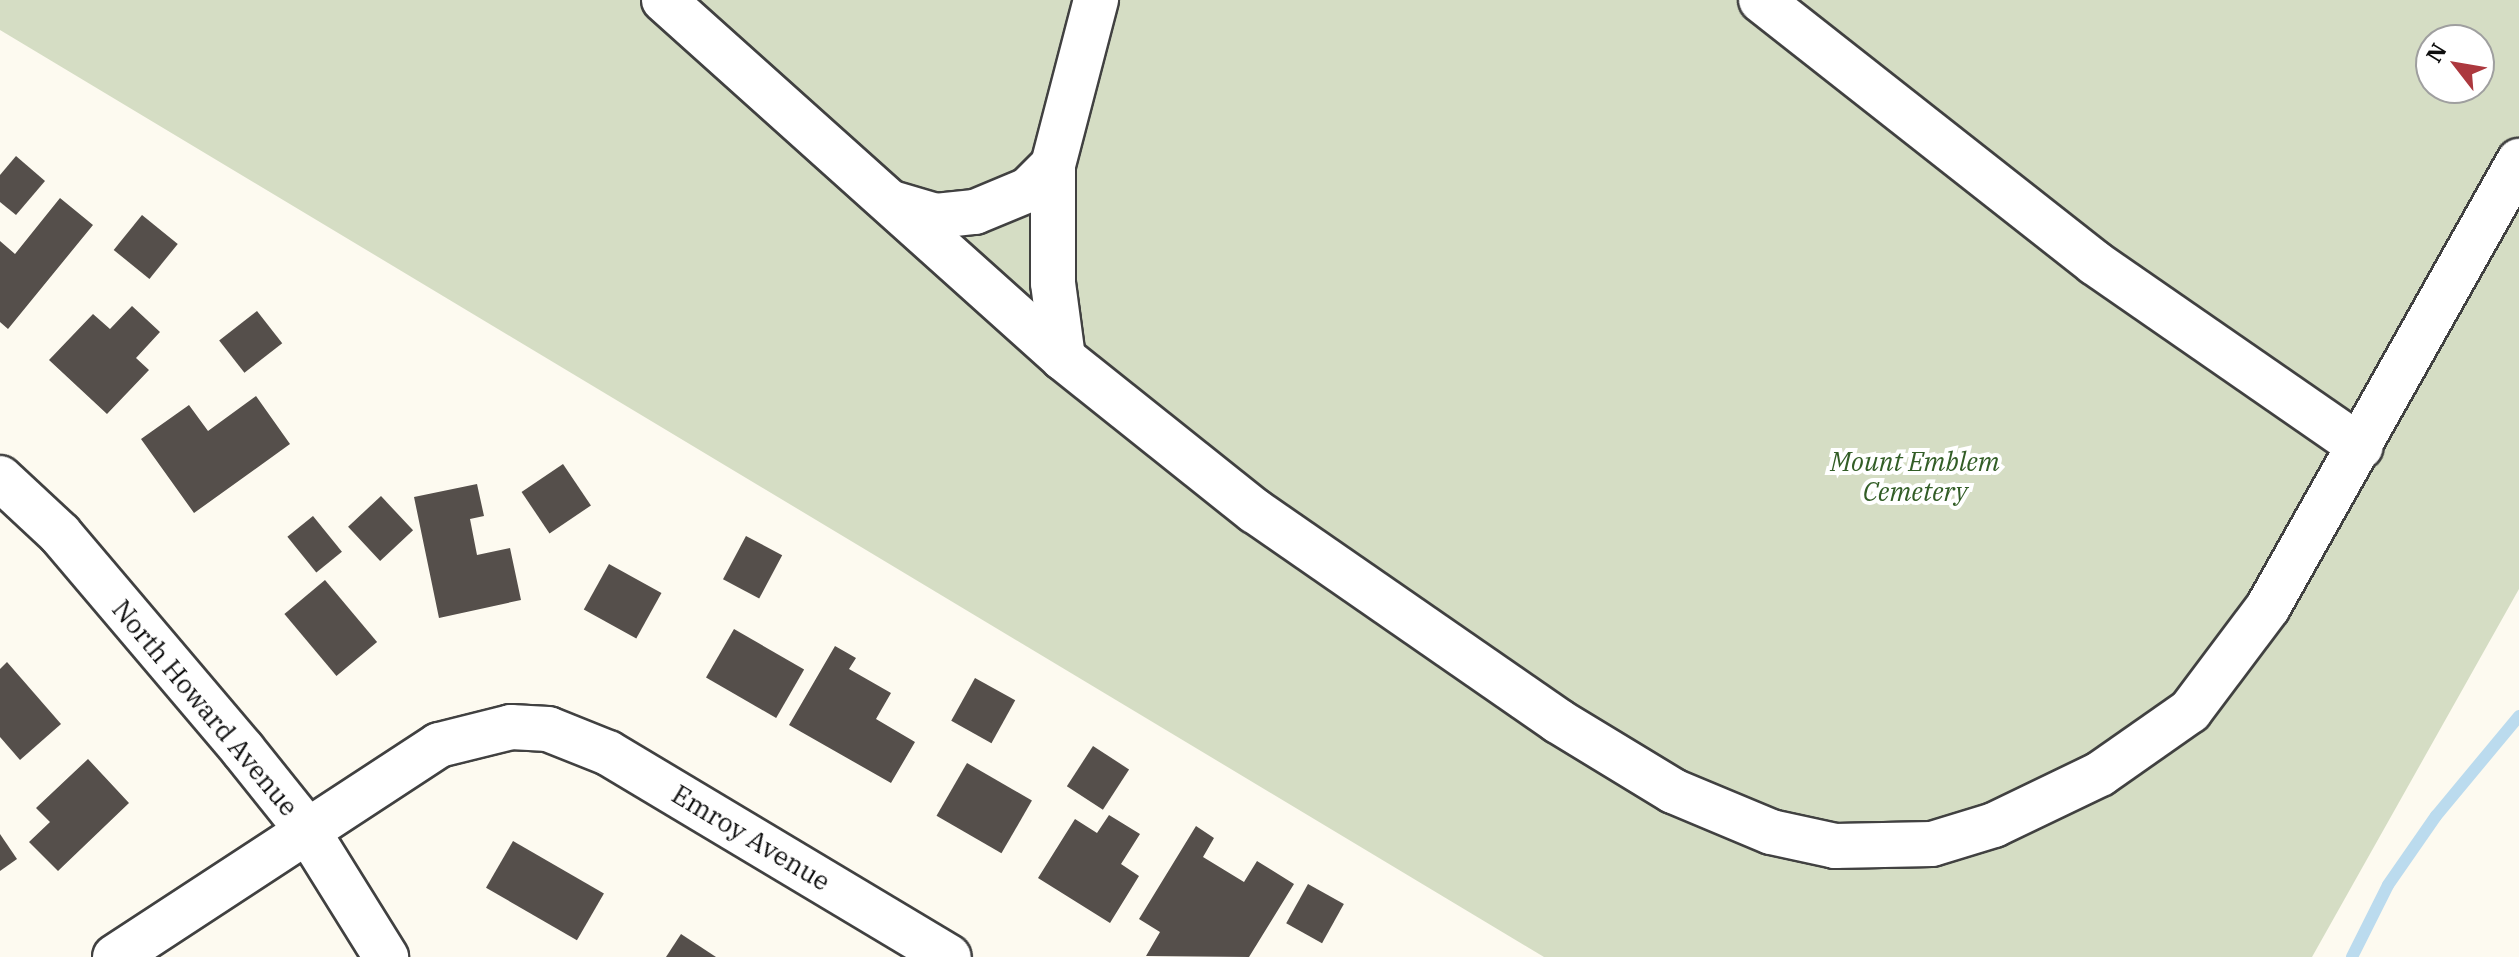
<!DOCTYPE html>
<html>
<head>
<meta charset="utf-8">
<style>
  body { margin:0 }
  #map { position:relative; width:2519px; height:957px; overflow:hidden; background:#fdfaf0; font-family:"IBM Plex Serif",serif }
  div>[style] { position:absolute }
  [style*='--x'] { left:calc(var(--x)*1px); top:calc(var(--y)*1px); width:calc(var(--w)*1px); rotate:calc(var(--a)*1deg) }
  .cemetery>* { inset:0; background:#d5ddc4 }
  .stream>* { height:12px; margin:-6px; padding:0 6px; transform-origin:6px; border-radius:6px; background:#bbdbee }
  .building>* { inset:0; background:#554f4b; transform-origin:0 0 }
  .roads { filter:drop-shadow(2px 0 #414141) drop-shadow(-2px 0 #414141) drop-shadow(0 2px #414141) drop-shadow(0 -2px #414141) }
  .minor>* { height:44px; margin:-22px; padding:0 22px; transform-origin:22px; border-radius:22px; background:#fff }
  span { translate:-50% -50%; white-space:nowrap; text-align:center; line-height:1.15; -webkit-text-stroke:8px #fff; paint-order:stroke }
  .park-label { font-size:26px; color:#325d26; font-style:italic }
  .street-label { font-size:26px; color:#0e0e0e }
  .north { position:absolute; left:2415px; top:24px; width:80px; height:80px; box-sizing:border-box; background:#fff; border:2px solid #9f9f9f; border-radius:50%; rotate:301deg; font-size:22px; font-weight:700; line-height:32px; text-align:center; color:#0e0e0e }
  .north::after { content:''; display:block; margin:auto; width:28px; height:36px; background:#ac383e; clip-path:polygon(50% 0,100% 100%,50% 72%,0 100%) }
</style>
</head>
<body>
<div id="map">
  <div class="cemetery">
    <i style="clip-path:polygon(evenodd,0 0,2519px 0,2519px 589px,2312px 957px,1544px 957px,0 30px,0 0,2431px 40px,2479px 40px,2479px 88px,2431px 88px,2431px 40px)"></i>
  </div>
  <div class="stream">
    <i style="--x:2352;--y:957;--w:80;--a:-63.4"></i>
    <i style="--x:2388;--y:885;--w:84;--a:-55.2"></i>
    <i style="--x:2436;--y:816;--w:130;--a:-50.3"></i>
  </div>
  <div class="building">
    <i style="clip-path:polygon(16px 156px,45px 181px,16px 215px,0 202px,0 175px)"></i>
    <i style="clip-path:polygon(60px 198px,93px 225px,8px 329px,0 322px,0 241px,15px 254px)"></i>
    <i style="left:142px;top:215px;width:46px;height:45px;rotate:39deg"></i>
    <i style="clip-path:polygon(132px 306px,160px 332px,136px 358px,149px 370px,107px 414px,49px 360px,93px 314px,110px 329px)"></i>
    <i style="left:257px;top:311px;width:41px;height:48px;rotate:52deg"></i>
    <i style="clip-path:polygon(256px 396px,290px 444px,194px 513px,141px 439px,189px 405px,208px 431px)"></i>
    <i style="left:563px;top:464px;width:50px;height:50px;rotate:56deg"></i>
    <i style="clip-path:polygon(477px 484px,484px 516px,470px 519px,477px 555px,510px 548px,521px 600px,439px 618px,414px 497px)"></i>
    <i style="left:381px;top:496px;width:47px;height:45px;rotate:47deg"></i>
    <i style="left:313px;top:516px;width:46px;height:33px;rotate:51deg"></i>
    <i style="left:746px;top:536px;width:41px;height:49px;rotate:28deg"></i>
    <i style="left:609px;top:564px;width:60px;height:52px;rotate:29deg"></i>
    <i style="left:325px;top:580px;width:81px;height:53px;rotate:50deg"></i>
    <i style="left:734px;top:629px;width:81px;height:56px;rotate:30deg"></i>
    <i style="clip-path:polygon(835px 646px,856px 658px,849px 669px,891px 693px,876px 719px,915px 742px,891px 783px,789px 725px)"></i>
    <i style="clip-path:polygon(7px 662px,61px 724px,20px 760px,0 737px,0 669px)"></i>
    <i style="left:975px;top:678px;width:46px;height:49px;rotate:29deg"></i>
    <i style="left:1093px;top:746px;width:43px;height:48px;rotate:33deg"></i>
    <i style="clip-path:polygon(88px 759px,129px 803px,58px 871px,29px 842px,50px 822px,36px 808px)"></i>
    <i style="left:967px;top:763px;width:75px;height:61px;rotate:30deg"></i>
    <i style="clip-path:polygon(1109px 815px,1140px 834px,1121px 864px,1139px 876px,1110px 923px,1038px 878px,1075px 819px,1097px 833px)"></i>
    <i style="clip-path:polygon(1196px 826px,1214px 838px,1203px 857px,1244px 882px,1257px 861px,1294px 884px,1249px 957px,1146px 956px,1160px 932px,1139px 919px)"></i>
    <i style="clip-path:polygon(0 834px,17px 859px,0 871px)"></i>
    <i style="left:513px;top:841px;width:105px;height:54px;rotate:30deg"></i>
    <i style="left:1308px;top:884px;width:41px;height:45px;rotate:29deg"></i>
    <i style="clip-path:polygon(681px 934px,716px 957px,666px 957px)"></i>
  </div>
  <div class="roads">
    <div class="minor">
      <i style="--x:664;--y:0;--w:536;--a:41.9"></i>
      <i style="--x:1063;--y:358;--w:246;--a:38.6"></i>
      <i style="--x:1255;--y:511;--w:369;--a:34.7"></i>
      <i style="--x:1558;--y:721;--w:135;--a:31.3"></i>
      <i style="--x:1673;--y:791;--w:106;--a:22.7"></i>
      <i style="--x:1771;--y:832;--w:66;--a:12.3"></i>
      <i style="--x:1835;--y:846;--w:97;--a:-1.2"></i>
      <i style="--x:1932;--y:844;--w:65;--a:-17"></i>
      <i style="--x:1994;--y:825;--w:118;--a:-25.7"></i>
      <i style="--x:2100;--y:774;--w:110;--a:-35"></i>
      <i style="--x:2190;--y:711;--w:130;--a:-53.1"></i>
      <i style="--x:2268;--y:607;--w:512;--a:-60.63"></i>
      <i style="--x:1761;--y:0;--w:425;--a:38.2"></i>
      <i style="--x:2095;--y:263;--w:323;--a:34.7"></i>
      <i style="--x:892;--y:203;--w:46;--a:16.5"></i>
      <i style="--x:936;--y:216;--w:39;--a:-6"></i>
      <i style="--x:975;--y:212;--w:57;--a:-22.5"></i>
      <i style="--x:1028;--y:190;--w:35;--a:-45"></i>
      <i style="--x:1063;--y:358;--w:76;--a:-97.6"></i>
      <i style="--x:1053;--y:283;--w:118;--a:-90"></i>
      <i style="--x:1053;--y:165;--w:171;--a:-75.4"></i>
      <i style="--x:0;--y:478;--w:82;--a:43"></i>
      <i style="--x:60;--y:534;--w:283;--a:49.7"></i>
      <i style="--x:243;--y:750;--w:102;--a:51.3"></i>
      <i style="--x:307;--y:830;--w:150;--a:58.1"></i>
      <i style="--x:115;--y:957;--w:387;--a:-33.2"></i>
      <i style="--x:439;--y:745;--w:74;--a:-14"></i>
      <i style="--x:511;--y:727;--w:37;--a:3"></i>
      <i style="--x:548;--y:729;--w:65;--a:21.8"></i>
      <i style="--x:608;--y:753;--w:397;--a:30.9"></i>
    </div>
  </div>
  <div class="park-label">
    <span style="left:1915px;top:477px">Mount Emblem<br>Cemetery</span>
  </div>
  <div class="street-label">
    <span style="left:205px;top:708px;rotate:50deg">North Howard Avenue</span>
    <span style="left:751px;top:838px;rotate:31deg">Emroy Avenue</span>
  </div>
  <div class="north">N</div>
</div>
</body>
</html>
